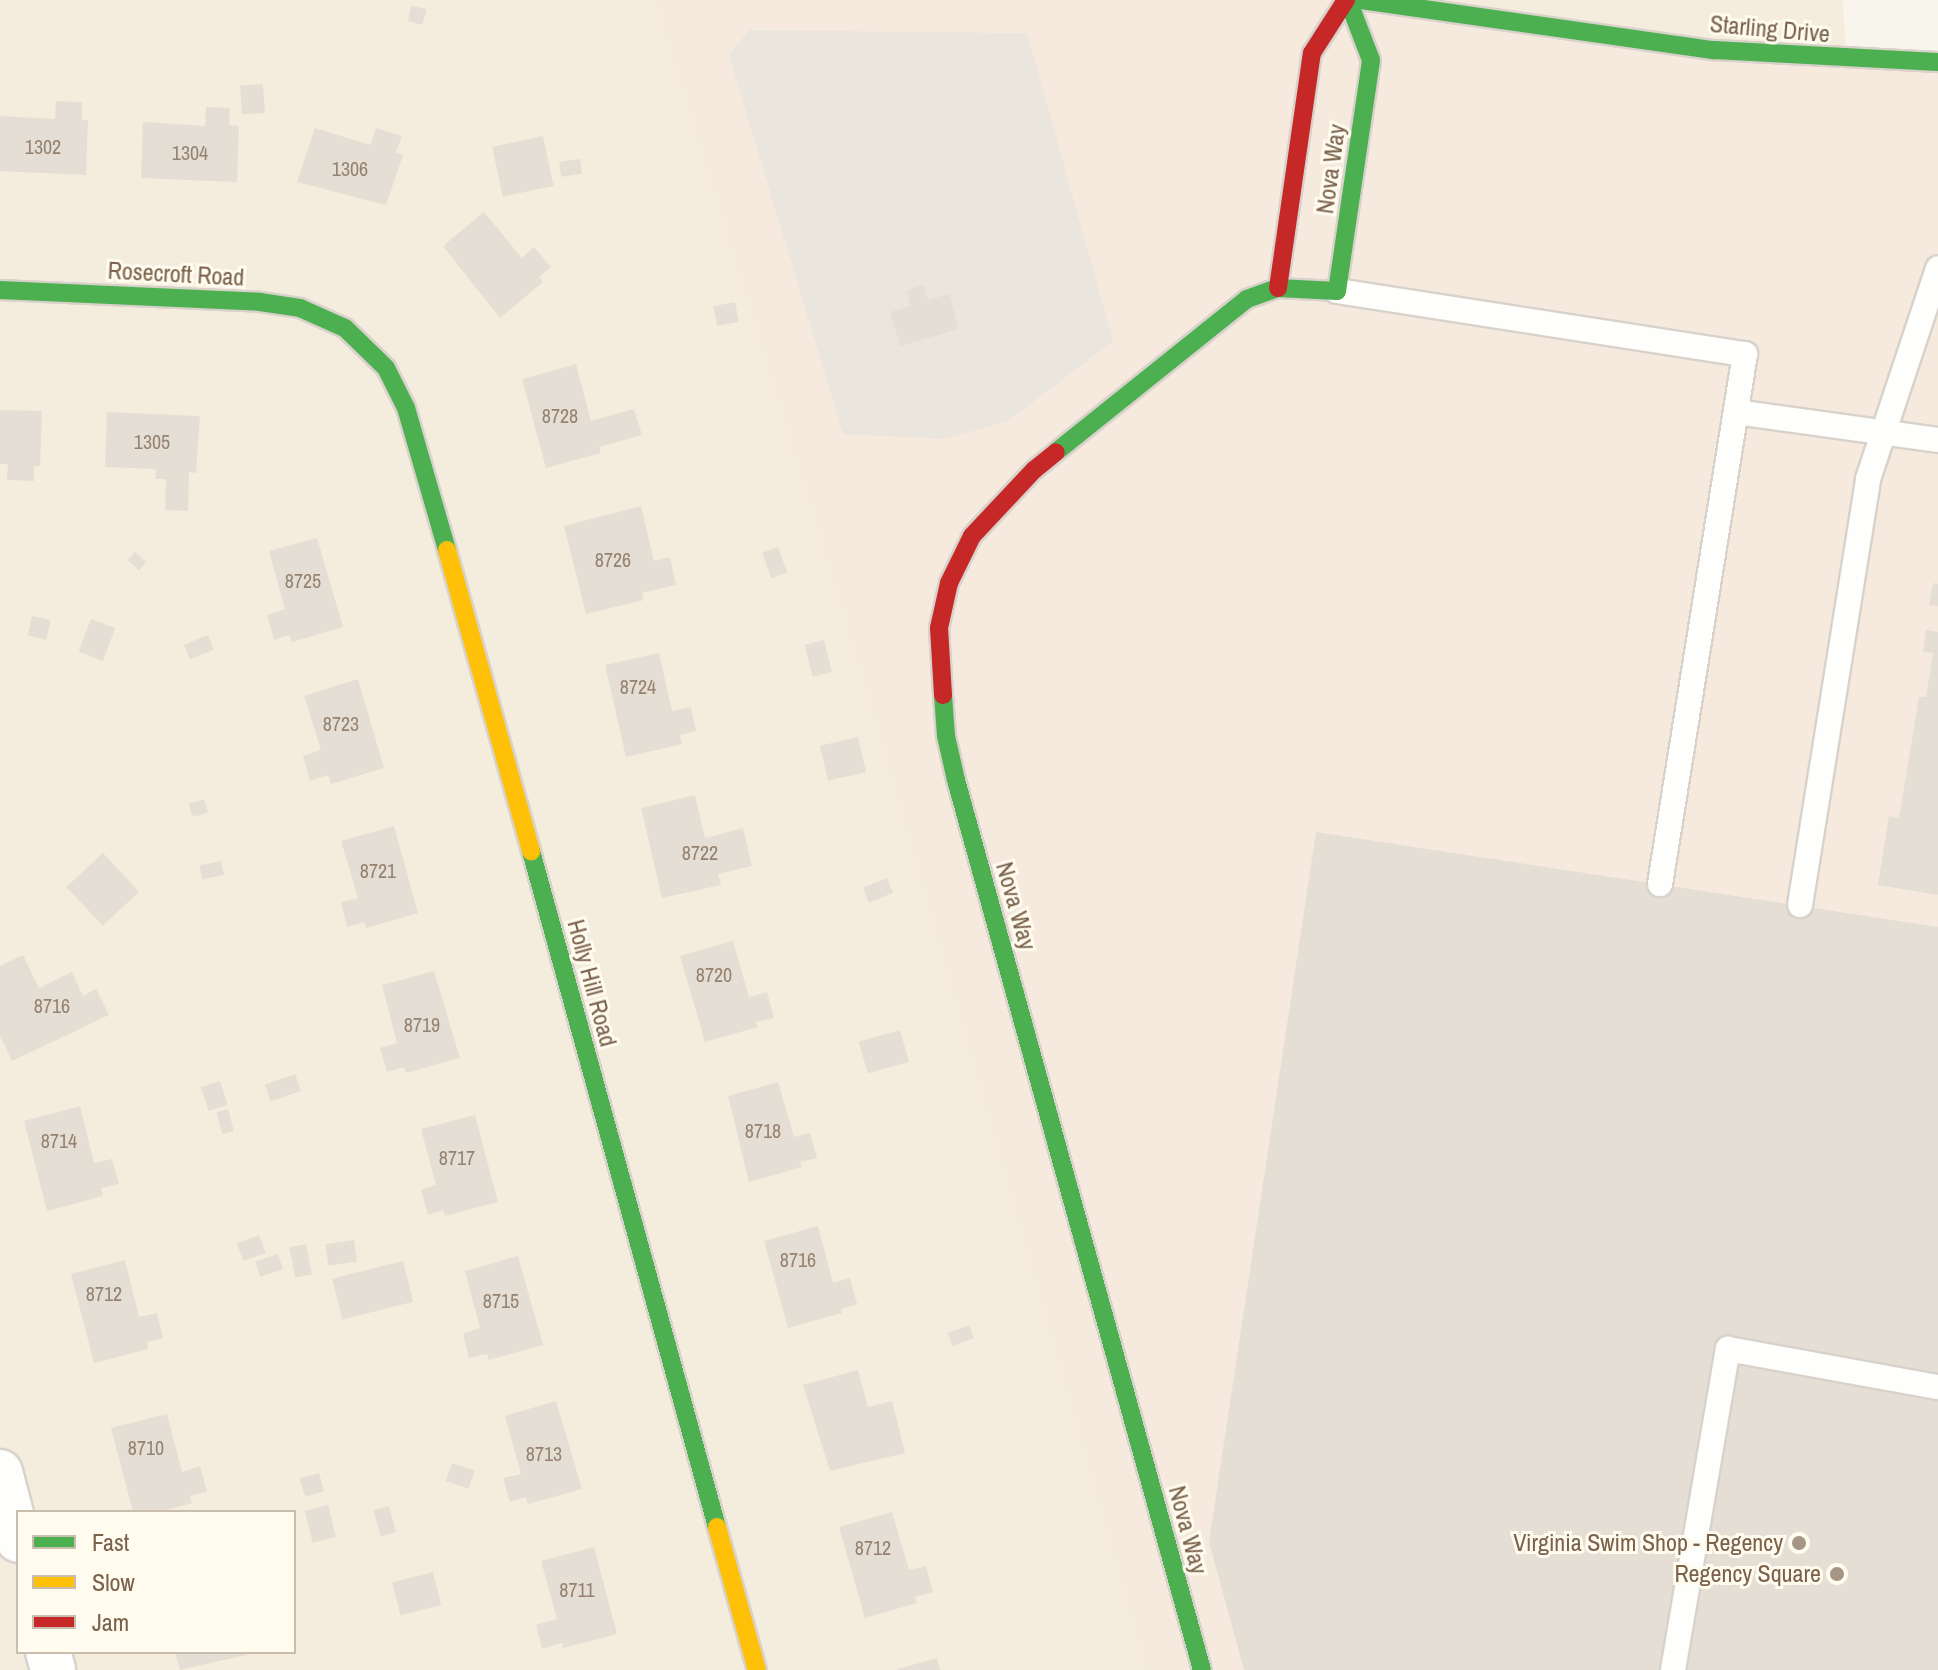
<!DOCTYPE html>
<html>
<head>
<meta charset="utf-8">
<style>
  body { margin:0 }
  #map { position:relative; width:1938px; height:1670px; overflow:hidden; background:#f8f5ed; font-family:"Archivo Narrow",sans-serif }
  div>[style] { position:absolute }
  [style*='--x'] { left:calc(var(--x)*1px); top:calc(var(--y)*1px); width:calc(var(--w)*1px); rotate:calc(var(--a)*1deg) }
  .residential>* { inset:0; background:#f4eddd }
  .commercial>* { inset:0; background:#f6eade }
  .industrial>* { inset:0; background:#ebe6dd }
  .building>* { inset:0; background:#e5ded4; transform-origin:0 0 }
  .roads { filter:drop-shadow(2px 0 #d8d2cb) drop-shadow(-2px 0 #d8d2cb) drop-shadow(0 2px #d8d2cb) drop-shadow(0 -2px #d8d2cb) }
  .lane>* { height:24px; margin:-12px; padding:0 12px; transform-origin:12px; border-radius:12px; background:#fefefc }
  .street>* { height:44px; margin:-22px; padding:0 22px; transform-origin:22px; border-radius:22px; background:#fefefc }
  .fast>* { height:18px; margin:-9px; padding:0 9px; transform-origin:9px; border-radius:9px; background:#4caf50 }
  .slow>* { height:18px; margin:-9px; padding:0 9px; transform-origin:9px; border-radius:9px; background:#ffc107 }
  .jam>* { height:18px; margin:-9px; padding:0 9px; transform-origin:9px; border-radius:9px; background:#c62828 }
  .dots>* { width:22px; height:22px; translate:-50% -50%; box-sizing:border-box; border:4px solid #fffbef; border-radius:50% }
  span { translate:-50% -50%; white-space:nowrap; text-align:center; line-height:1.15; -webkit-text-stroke:6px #fffbef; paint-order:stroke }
  .number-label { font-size:20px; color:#968270 }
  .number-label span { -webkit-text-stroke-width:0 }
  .street-label { font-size:24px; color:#79614b }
  .poi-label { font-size:24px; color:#79614b }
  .right { translate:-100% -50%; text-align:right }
  .legend { position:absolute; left:16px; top:1510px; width:280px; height:144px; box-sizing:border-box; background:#fffbef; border:2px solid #c9bdad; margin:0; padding:10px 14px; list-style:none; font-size:24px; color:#79614b }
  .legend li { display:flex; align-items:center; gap:16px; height:40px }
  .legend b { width:40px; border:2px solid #c9bdad }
</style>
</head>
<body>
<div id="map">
  <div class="residential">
    <i style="clip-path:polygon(evenodd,0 0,652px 0,860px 677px,1144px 1670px,0 1670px,0 0,18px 1512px,294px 1512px,294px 1652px,18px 1652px,18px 1512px)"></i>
    <i style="clip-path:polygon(1361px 0,1843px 0,1846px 59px)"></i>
  </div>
  <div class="commercial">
    <i style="clip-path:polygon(652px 0,1361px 0,1938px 62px,1938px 1670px,1144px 1670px,860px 677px)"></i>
  </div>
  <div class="industrial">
    <i style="clip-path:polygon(749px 30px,1027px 33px,1113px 341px,1008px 421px,945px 439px,843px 434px,729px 55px)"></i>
  </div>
  <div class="building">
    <i style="clip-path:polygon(411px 6px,427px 9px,422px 25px,408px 21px)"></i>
    <i style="left:263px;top:84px;width:29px;height:23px;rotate:86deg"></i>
    <i style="clip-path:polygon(56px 101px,82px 102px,82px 120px,88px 120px,86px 175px,0 171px,0 116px,55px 119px)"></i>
    <i style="clip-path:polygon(206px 107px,230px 108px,229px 125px,239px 126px,237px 182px,141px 178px,143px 122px,205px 126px)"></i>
    <i style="clip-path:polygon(315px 128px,370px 145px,376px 128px,402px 136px,396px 152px,403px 155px,386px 205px,297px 182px)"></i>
    <i style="left:543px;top:136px;width:51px;height:52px;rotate:78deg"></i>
    <i style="left:580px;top:159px;width:15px;height:21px;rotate:82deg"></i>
    <i style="clip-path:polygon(484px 212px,522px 258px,534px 247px,551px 267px,539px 277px,543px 282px,500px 318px,443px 246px)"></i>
    <i style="clip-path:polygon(924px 285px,928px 300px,949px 294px,959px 329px,900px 346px,890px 312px,910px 306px,907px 290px)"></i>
    <i style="left:735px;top:302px;width:20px;height:22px;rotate:79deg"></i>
    <i style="clip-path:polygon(576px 364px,591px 421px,634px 409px,642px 435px,599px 447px,601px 453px,546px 468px,522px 379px)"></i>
    <i style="clip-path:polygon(0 410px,42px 411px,40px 466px,34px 466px,34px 481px,7px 480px,8px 464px,0 464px)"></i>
    <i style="clip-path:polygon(107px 412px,200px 416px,196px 473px,189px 472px,188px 511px,165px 510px,166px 479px,155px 479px,156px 469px,105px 467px)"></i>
    <i style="clip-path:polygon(641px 506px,654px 561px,670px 557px,676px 585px,642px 593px,644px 600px,586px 614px,564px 526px)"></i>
    <i style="clip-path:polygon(317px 538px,343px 627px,292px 642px,289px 635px,274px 640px,267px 615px,285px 609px,269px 551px)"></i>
    <i style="left:778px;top:547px;width:27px;height:17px;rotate:70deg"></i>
    <i style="left:135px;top:552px;width:15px;height:11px;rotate:42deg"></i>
    <i style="clip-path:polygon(1933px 583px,1938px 584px,1938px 606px,1929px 605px)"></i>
    <i style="left:32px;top:616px;width:19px;height:20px;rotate:12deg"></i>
    <i style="left:91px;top:619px;width:26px;height:35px;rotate:21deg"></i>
    <i style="clip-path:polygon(1926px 630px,1938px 632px,1938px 895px,1878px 885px,1889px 816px,1899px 818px,1919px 697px,1926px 697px,1933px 653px,1923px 652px)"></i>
    <i style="left:208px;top:635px;width:16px;height:26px;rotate:68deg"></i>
    <i style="left:824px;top:640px;width:33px;height:20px;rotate:76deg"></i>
    <i style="clip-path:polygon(659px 653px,672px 711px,691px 707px,696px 731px,680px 735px,682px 744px,626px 757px,605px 665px)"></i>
    <i style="clip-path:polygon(358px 679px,384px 768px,331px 784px,328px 775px,310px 781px,303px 756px,321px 750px,304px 696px)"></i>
    <i style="left:858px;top:737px;width:36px;height:39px;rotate:77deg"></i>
    <i style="clip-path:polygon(695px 795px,705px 838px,743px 828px,752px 866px,718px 874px,721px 885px,662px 898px,641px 808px)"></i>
    <i style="left:204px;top:799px;width:14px;height:16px;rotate:73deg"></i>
    <i style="clip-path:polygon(394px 826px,418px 913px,366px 928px,364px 922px,347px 927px,341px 902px,358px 898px,341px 841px)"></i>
    <i style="clip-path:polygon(1316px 832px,1938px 927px,1938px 1670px,1244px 1670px,1209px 1542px)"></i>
    <i style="left:103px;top:853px;width:53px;height:50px;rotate:47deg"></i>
    <i style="left:221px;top:861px;width:14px;height:22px;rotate:78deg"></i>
    <i style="left:887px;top:878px;width:16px;height:26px;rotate:68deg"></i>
    <i style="clip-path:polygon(733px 941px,749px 997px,767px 992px,774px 1018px,756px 1022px,758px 1027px,705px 1042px,680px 956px)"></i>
    <i style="clip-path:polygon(23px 955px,39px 988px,72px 972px,83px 996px,96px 989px,109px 1015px,12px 1061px,0 1036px,0 966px)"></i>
    <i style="clip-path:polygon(434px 971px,460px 1058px,406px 1073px,404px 1067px,387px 1072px,380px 1048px,397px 1043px,382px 985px)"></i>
    <i style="left:900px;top:1030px;width:33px;height:43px;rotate:74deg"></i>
    <i style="left:295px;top:1074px;width:18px;height:32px;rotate:71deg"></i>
    <i style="left:220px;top:1081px;width:25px;height:20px;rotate:72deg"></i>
    <i style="clip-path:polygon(778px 1082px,794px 1137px,810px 1133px,817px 1158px,800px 1162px,802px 1167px,749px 1182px,728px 1096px)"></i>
    <i style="clip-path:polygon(80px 1106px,94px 1163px,112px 1159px,119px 1184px,101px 1188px,103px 1196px,47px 1211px,24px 1121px)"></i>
    <i style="left:228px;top:1109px;width:23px;height:12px;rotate:75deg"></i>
    <i style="clip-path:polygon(475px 1115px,498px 1202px,445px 1216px,443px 1210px,428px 1215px,421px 1190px,436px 1185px,421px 1129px)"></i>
    <i style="clip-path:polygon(818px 1226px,833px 1283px,850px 1278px,857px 1304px,841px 1309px,842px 1313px,788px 1328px,764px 1241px)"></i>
    <i style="left:259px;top:1235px;width:19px;height:24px;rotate:69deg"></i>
    <i style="left:354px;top:1240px;width:22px;height:29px;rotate:82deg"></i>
    <i style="left:306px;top:1244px;width:31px;height:17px;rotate:79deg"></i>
    <i style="left:278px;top:1254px;width:16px;height:24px;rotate:72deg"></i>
    <i style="clip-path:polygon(518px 1256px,543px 1345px,489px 1360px,487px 1354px,469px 1358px,463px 1334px,480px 1328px,465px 1271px)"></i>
    <i style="clip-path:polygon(125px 1260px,139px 1317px,157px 1313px,163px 1338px,147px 1342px,148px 1349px,94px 1363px,71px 1274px)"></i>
    <i style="left:403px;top:1261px;width:42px;height:73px;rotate:76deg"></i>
    <i style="left:969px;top:1325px;width:14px;height:23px;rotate:69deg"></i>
    <i style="clip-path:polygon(858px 1370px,868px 1407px,892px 1401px,905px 1453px,830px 1471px,803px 1385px)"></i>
    <i style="clip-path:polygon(556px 1401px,582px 1489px,528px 1504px,526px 1497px,510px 1502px,503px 1478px,521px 1474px,505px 1416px)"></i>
    <i style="clip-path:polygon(167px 1414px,182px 1472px,200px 1466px,207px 1492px,190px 1496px,192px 1503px,160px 1512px,133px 1512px,111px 1428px)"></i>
    <i style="left:452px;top:1463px;width:24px;height:19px;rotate:19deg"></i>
    <i style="left:319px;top:1473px;width:19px;height:20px;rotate:74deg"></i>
    <i style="left:328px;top:1505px;width:33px;height:24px;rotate:76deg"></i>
    <i style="left:389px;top:1506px;width:27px;height:16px;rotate:75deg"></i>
    <i style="clip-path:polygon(892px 1512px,909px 1570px,926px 1566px,933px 1592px,915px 1597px,917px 1603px,865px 1618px,839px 1527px)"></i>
    <i style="clip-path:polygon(594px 1547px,617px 1634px,563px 1648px,562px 1643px,542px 1649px,536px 1625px,557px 1619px,541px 1561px)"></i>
    <i style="left:433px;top:1572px;width:34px;height:42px;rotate:76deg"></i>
    <i style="clip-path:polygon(175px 1652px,255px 1652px,255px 1653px,180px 1670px)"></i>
    <i style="clip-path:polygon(937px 1658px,940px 1670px,898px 1670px,898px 1669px)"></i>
  </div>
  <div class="roads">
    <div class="lane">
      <i style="--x:1337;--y:291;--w:413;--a:8.8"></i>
      <i style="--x:1745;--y:354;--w:537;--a:99.11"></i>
      <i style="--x:1736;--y:412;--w:204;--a:7.9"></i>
      <i style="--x:1800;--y:905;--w:431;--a:-80.9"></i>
      <i style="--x:1868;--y:479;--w:222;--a:-71.6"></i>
      <i style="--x:1673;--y:1670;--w:326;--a:-80.3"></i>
      <i style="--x:1728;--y:1349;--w:213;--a:10.3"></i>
    </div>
    <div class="street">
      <i style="--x:0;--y:1472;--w:70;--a:75.2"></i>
      <i style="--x:48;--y:1652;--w:19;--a:74"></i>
    </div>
    <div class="fast">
      <i style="--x:1361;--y:0;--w:357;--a:8.1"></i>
      <i style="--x:1714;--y:50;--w:224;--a:3.1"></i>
      <i style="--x:0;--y:290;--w:260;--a:2.6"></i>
      <i style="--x:260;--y:302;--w:40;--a:8.5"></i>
      <i style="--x:300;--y:308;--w:49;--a:24"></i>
      <i style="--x:345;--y:328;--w:57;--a:44.3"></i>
      <i style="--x:386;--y:368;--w:45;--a:63.4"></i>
      <i style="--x:406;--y:408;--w:148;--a:73.9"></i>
      <i style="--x:1056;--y:452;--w:245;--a:-38.7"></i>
      <i style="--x:1247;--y:299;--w:33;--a:-20"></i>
      <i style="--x:1278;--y:288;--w:59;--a:2.9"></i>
      <i style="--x:1337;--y:291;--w:233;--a:-81.6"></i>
      <i style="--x:1371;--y:60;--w:64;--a:-111"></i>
      <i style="--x:943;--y:695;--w:41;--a:85.8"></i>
      <i style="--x:946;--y:736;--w:45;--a:77.2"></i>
      <i style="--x:956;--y:780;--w:923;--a:74.55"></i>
      <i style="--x:531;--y:851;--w:701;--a:74.62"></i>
    </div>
    <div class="slow">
      <i style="--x:447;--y:550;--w:313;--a:74.4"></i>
      <i style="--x:717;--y:1527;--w:148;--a:74.4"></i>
    </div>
    <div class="jam">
      <i style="--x:1278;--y:288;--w:237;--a:-81.8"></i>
      <i style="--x:1312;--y:53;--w:63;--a:-57.3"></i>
      <i style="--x:943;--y:695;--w:67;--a:-93.4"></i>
      <i style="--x:939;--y:628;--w:46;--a:-77.5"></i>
      <i style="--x:949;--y:583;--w:52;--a:-63.9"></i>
      <i style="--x:972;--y:536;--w:91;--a:-46.8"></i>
      <i style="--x:1034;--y:470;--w:28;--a:-39"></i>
    </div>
  </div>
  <div class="dots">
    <i style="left:1799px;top:1543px;background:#a59584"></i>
    <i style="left:1837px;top:1574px;background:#a59584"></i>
  </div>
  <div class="number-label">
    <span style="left:43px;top:146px">1302</span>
    <span style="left:190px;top:152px">1304</span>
    <span style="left:350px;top:168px">1306</span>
    <span style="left:560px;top:415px">8728</span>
    <span style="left:152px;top:441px">1305</span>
    <span style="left:613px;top:559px">8726</span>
    <span style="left:303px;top:580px">8725</span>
    <span style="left:638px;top:686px">8724</span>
    <span style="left:341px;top:723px">8723</span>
    <span style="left:700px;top:852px">8722</span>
    <span style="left:378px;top:870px">8721</span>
    <span style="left:714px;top:974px">8720</span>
    <span style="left:52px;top:1005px">8716</span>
    <span style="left:422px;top:1024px">8719</span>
    <span style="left:763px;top:1130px">8718</span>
    <span style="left:59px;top:1140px">8714</span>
    <span style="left:457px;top:1157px">8717</span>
    <span style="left:798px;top:1259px">8716</span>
    <span style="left:104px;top:1293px">8712</span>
    <span style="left:501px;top:1300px">8715</span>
    <span style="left:146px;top:1447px">8710</span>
    <span style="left:544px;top:1453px">8713</span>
    <span style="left:873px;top:1547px">8712</span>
    <span style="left:577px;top:1589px">8711</span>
  </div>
  <div class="street-label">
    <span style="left:1770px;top:29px;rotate:5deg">Starling Drive</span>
    <span style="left:1331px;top:169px;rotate:-82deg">Nova Way</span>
    <span style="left:176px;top:274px;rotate:3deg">Rosecroft Road</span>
    <span style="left:1016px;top:906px;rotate:74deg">Nova Way</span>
    <span style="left:592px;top:983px;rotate:75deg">Holly Hill Road</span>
    <span style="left:1188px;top:1530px;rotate:75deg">Nova Way</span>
  </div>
  <div class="poi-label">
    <span class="right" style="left:1783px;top:1543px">Virginia Swim Shop - Regency</span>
    <span class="right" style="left:1821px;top:1574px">Regency Square</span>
  </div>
  <ul class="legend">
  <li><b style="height:10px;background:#4caf50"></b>Fast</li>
  <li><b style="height:10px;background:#ffc107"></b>Slow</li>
  <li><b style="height:10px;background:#c62828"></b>Jam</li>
  </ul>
</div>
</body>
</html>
